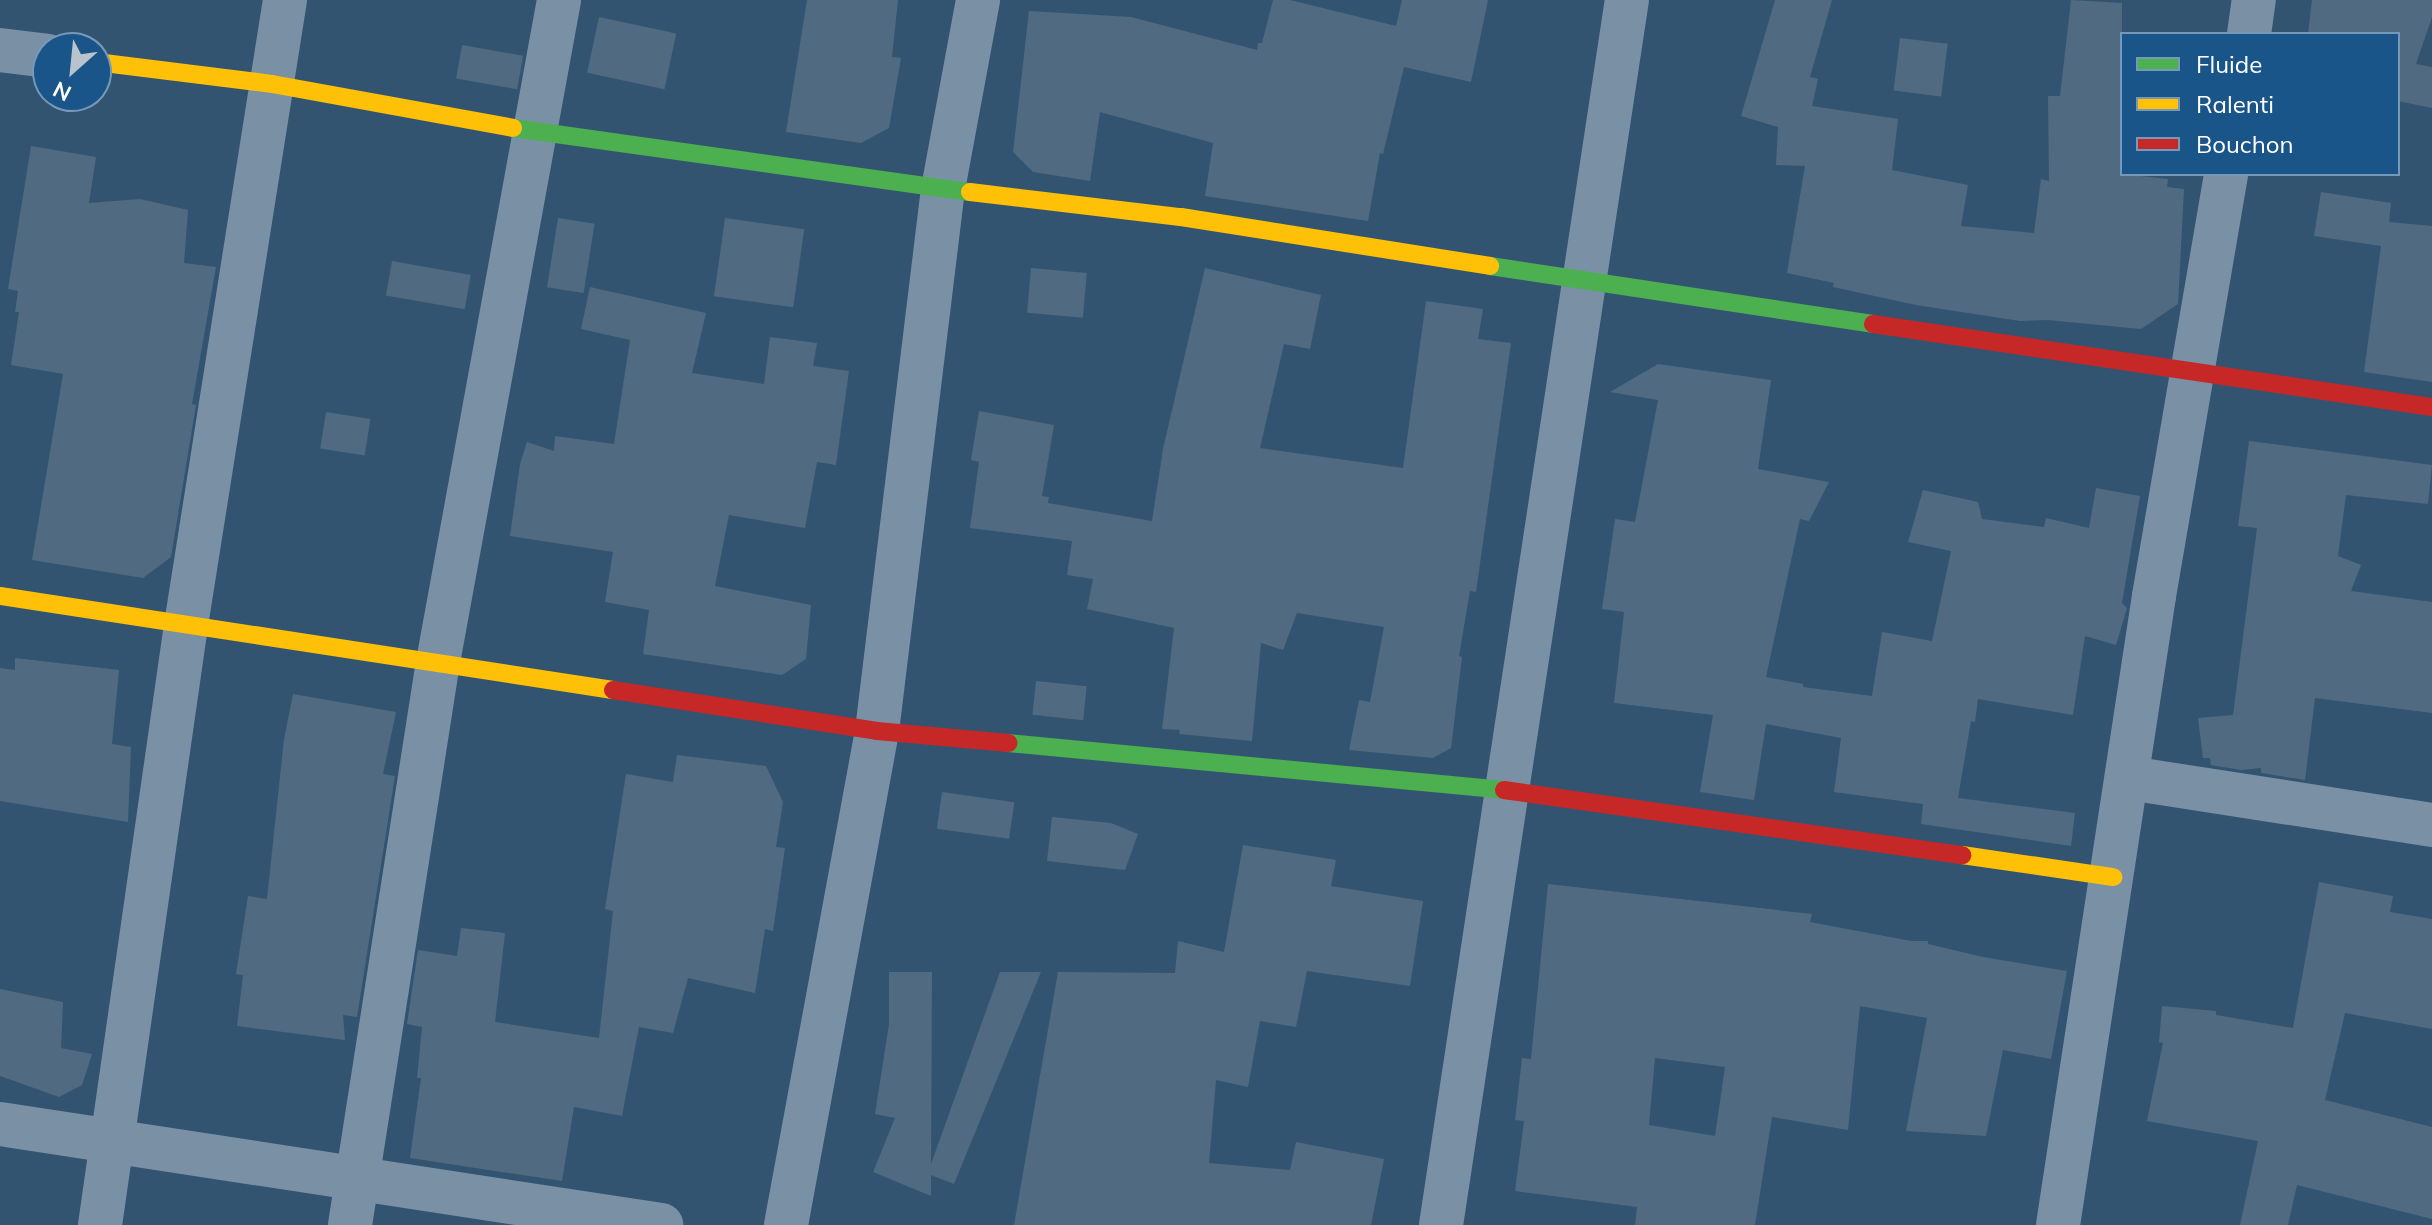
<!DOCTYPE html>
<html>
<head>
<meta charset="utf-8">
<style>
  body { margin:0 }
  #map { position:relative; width:2432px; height:1225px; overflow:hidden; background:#335471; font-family:Mulish,sans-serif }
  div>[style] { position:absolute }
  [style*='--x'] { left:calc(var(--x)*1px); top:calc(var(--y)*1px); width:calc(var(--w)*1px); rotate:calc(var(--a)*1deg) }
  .building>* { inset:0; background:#506a82; transform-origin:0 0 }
  .street>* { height:44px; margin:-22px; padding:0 22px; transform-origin:22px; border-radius:22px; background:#7a91a5 }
  .fast>* { height:18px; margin:-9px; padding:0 9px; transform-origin:9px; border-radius:9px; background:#4caf50 }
  .slow>* { height:18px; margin:-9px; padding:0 9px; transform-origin:9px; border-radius:9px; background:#ffc107 }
  .jam>* { height:18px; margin:-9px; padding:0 9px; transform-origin:9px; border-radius:9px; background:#c62828 }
  span { translate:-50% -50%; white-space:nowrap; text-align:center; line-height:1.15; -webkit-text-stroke:8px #1a558a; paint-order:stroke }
  .legend { position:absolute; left:2120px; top:32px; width:280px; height:144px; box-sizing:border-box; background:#1a558a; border:2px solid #7699b9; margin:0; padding:10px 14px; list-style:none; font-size:24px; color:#fff }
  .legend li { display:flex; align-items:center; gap:16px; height:40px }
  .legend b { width:40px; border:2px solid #7699b9 }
  .north { position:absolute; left:32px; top:32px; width:80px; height:80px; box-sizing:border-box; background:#1a558a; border:2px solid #7699b9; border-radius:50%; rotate:207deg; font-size:22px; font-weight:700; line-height:32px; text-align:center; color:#fff }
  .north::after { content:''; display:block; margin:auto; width:28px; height:36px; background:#b8c3cd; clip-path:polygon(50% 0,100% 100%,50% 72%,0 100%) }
</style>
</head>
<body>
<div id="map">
  <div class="building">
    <i style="clip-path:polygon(807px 0,898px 0,892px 57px,901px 58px,889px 128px,861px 143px,786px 132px)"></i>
    <i style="clip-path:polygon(1273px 0,1290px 0,1396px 26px,1402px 0,1488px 0,1471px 82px,1404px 67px,1383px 154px,1380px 153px,1368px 221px,1205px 196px,1213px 143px,1100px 112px,1090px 181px,1033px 172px,1013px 152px,1029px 11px,1131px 17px,1257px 50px,1258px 43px,1262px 43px)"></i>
    <i style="clip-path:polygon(1775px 0,1832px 0,1810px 77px,1818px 79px,1812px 106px,1898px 119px,1892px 170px,1968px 185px,1961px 226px,2034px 233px,2041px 179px,2049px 181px,2048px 96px,2060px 96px,2071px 0,2122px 3px,2122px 174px,2168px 179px,2167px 187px,2184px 189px,2178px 304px,2141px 329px,2048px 320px,2020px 321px,1916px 305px,1833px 287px,1834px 283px,1787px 273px,1805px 166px,1776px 165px,1778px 127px,1741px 116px)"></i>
    <i style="clip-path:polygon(2312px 0,2432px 0,2432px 17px,2416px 64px,2432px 67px,2432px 108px,2398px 101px,2398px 34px,2308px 34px)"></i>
    <i style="left:599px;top:17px;width:79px;height:57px;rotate:12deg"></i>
    <i style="left:1900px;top:38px;width:48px;height:53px;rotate:7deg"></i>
    <i style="left:462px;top:45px;width:62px;height:34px;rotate:10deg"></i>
    <i style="clip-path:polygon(31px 146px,96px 157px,89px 203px,140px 199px,188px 210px,184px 263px,216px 267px,192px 404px,196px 405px,171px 557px,143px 578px,32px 560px,63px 374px,11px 365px,19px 312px,15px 312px,18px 291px,8px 289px)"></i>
    <i style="clip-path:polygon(2321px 192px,2391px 203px,2389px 222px,2432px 226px,2432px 382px,2364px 372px,2381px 246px,2314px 236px)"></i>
    <i style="left:558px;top:218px;width:37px;height:70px;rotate:9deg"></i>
    <i style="left:725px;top:218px;width:80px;height:79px;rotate:8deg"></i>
    <i style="left:392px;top:261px;width:80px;height:35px;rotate:10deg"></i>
    <i style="left:1031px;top:268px;width:56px;height:45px;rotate:5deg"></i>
    <i style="clip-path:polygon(1205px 268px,1321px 295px,1310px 349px,1284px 344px,1260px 448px,1403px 468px,1426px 301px,1483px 309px,1478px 339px,1511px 343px,1476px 592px,1470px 591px,1459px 656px,1462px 657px,1451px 748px,1433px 758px,1349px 750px,1359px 700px,1370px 702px,1384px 627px,1297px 613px,1283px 650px,1261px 643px,1252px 741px,1179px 734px,1180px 730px,1162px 729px,1174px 628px,1087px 609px,1093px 579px,1067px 575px,1072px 541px,970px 528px,979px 462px,971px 460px,979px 411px,1054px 425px,1042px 496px,1049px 497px,1048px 503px,1152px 521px,1163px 449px)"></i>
    <i style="clip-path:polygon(590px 287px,706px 313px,692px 373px,764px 384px,770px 337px,817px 343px,813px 366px,849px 371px,836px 465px,817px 462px,805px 528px,729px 515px,715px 586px,811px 605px,806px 659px,782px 675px,643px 654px,649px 610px,605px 602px,613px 552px,510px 536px,520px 464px,527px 442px,554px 451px,555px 436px,614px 444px,630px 340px,581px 329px)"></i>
    <i style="clip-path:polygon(1658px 364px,1771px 380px,1758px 469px,1829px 482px,1809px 521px,1800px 519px,1766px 677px,1803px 684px,1803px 687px,1872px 696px,1882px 632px,1932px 641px,1951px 551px,1908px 542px,1923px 490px,1978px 502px,1982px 519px,2044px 527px,2046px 518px,2089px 528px,2096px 488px,2140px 496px,2122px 603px,2127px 608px,2116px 645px,2085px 636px,2073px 715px,1978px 699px,1975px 722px,1971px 721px,1958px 798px,2075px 813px,2071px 846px,1921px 824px,1923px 804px,1834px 792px,1841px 738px,1766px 724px,1754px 800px,1700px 792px,1713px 715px,1614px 703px,1624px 612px,1602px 609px,1615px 519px,1635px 522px,1658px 400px,1610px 392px)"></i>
    <i style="left:326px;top:412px;width:45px;height:37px;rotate:9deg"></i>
    <i style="clip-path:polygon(2249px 441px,2432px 465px,2428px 504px,2346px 495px,2338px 556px,2361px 565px,2351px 591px,2432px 602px,2432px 713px,2315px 698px,2305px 780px,2261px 773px,2261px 768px,2241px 770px,2211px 765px,2210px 758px,2203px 758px,2198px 718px,2233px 715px,2257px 528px,2238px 526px)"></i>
    <i style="clip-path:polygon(15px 658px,119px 670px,112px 744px,131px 747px,128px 822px,0 801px,0 668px,15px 670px)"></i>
    <i style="left:1036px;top:681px;width:51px;height:34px;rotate:6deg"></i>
    <i style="clip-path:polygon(293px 694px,396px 712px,383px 774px,395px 776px,357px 1017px,343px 1015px,345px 1040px,237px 1026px,243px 975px,236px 974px,248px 896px,267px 899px,284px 739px)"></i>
    <i style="clip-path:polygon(677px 755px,766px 766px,783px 802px,776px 847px,785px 848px,773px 931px,765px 929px,755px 993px,688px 978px,673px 1033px,639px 1027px,622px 1116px,574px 1107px,562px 1181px,410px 1158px,421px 1078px,417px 1078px,422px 1027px,407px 1024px,418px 950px,457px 956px,461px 928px,505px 933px,495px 1022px,599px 1038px,613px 911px,605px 909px,626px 774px,673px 782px)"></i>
    <i style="left:942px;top:792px;width:73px;height:37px;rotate:8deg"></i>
    <i style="clip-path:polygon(1052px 817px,1111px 823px,1138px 834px,1125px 870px,1047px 861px)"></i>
    <i style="clip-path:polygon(1243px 845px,1336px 860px,1331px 886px,1423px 901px,1410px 986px,1307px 971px,1296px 1027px,1260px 1021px,1248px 1087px,1216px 1080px,1209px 1163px,1290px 1170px,1296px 1142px,1384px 1159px,1371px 1225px,1014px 1225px,1058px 972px,1175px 973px,1178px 941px,1224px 952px)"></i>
    <i style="clip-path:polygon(2319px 882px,2393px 896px,2390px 912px,2432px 919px,2432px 1029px,2345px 1013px,2325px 1100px,2432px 1127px,2432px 1219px,2297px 1185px,2288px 1225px,2240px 1225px,2258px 1141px,2147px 1121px,2163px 1043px,2159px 1042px,2162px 1006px,2216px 1011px,2216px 1015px,2293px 1028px)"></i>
    <i style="clip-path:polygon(evenodd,1548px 884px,1812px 914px,1810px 922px,1911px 941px,1928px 941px,1928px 944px,1983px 957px,2067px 971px,2051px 1059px,2003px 1050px,1986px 1136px,1906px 1131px,1927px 1018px,1860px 1006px,1848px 1130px,1772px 1117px,1755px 1225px,1635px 1225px,1637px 1207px,1515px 1191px,1524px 1121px,1515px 1120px,1522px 1058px,1531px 1059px,1548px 884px,1655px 1058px,1725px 1067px,1715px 1136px,1649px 1125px,1655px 1058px)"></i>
    <i style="clip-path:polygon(889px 972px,932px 972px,931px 1164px,1000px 972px,1041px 972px,954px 1184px,931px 1175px,931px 1196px,873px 1172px,895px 1118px,875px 1114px,889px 1024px)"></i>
    <i style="clip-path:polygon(0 989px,63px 1002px,61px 1048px,92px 1054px,82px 1085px,59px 1097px,0 1076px)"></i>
  </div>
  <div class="street">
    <i style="--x:2249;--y:34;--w:34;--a:-82"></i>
    <i style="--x:0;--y:50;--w:48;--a:7.1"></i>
    <i style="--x:2129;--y:778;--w:307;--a:8.8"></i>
    <i style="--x:0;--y:1124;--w:669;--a:8.69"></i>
    <i style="--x:100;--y:1225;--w:606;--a:-81.84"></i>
    <i style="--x:186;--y:625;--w:633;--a:-81"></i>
    <i style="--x:350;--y:1225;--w:570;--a:-81.12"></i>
    <i style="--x:438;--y:662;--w:673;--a:-79.64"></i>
    <i style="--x:786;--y:1225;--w:502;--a:-79.56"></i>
    <i style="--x:877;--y:731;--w:546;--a:-83.06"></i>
    <i style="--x:943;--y:189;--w:192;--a:-79.5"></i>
    <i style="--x:1441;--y:1225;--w:1239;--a:-81.37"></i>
    <i style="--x:2058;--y:1225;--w:636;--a:-81.32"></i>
    <i style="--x:2154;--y:596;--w:428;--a:-80.3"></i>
  </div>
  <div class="fast">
    <i style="--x:513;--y:128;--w:461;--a:8"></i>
    <i style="--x:1490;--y:266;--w:387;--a:8.6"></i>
    <i style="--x:1008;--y:743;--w:498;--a:5.4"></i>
  </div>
  <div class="slow">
    <i style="--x:96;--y:62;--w:177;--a:7.1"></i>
    <i style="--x:272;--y:84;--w:245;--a:10.3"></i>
    <i style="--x:970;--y:192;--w:212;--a:6.8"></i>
    <i style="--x:1181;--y:217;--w:313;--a:9"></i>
    <i style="--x:0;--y:596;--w:620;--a:8.72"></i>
    <i style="--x:1962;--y:855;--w:153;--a:8.3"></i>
  </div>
  <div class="jam">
    <i style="--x:1873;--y:324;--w:565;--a:8.45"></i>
    <i style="--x:613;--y:690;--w:267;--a:8.8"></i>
    <i style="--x:877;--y:731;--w:132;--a:5.2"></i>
    <i style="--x:1504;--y:790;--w:463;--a:8.1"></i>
  </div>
  <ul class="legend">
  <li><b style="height:10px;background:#4caf50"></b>Fluide</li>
  <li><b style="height:10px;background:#ffc107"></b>Ralenti</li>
  <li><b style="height:10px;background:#c62828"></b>Bouchon</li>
  </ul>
  <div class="north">N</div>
</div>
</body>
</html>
